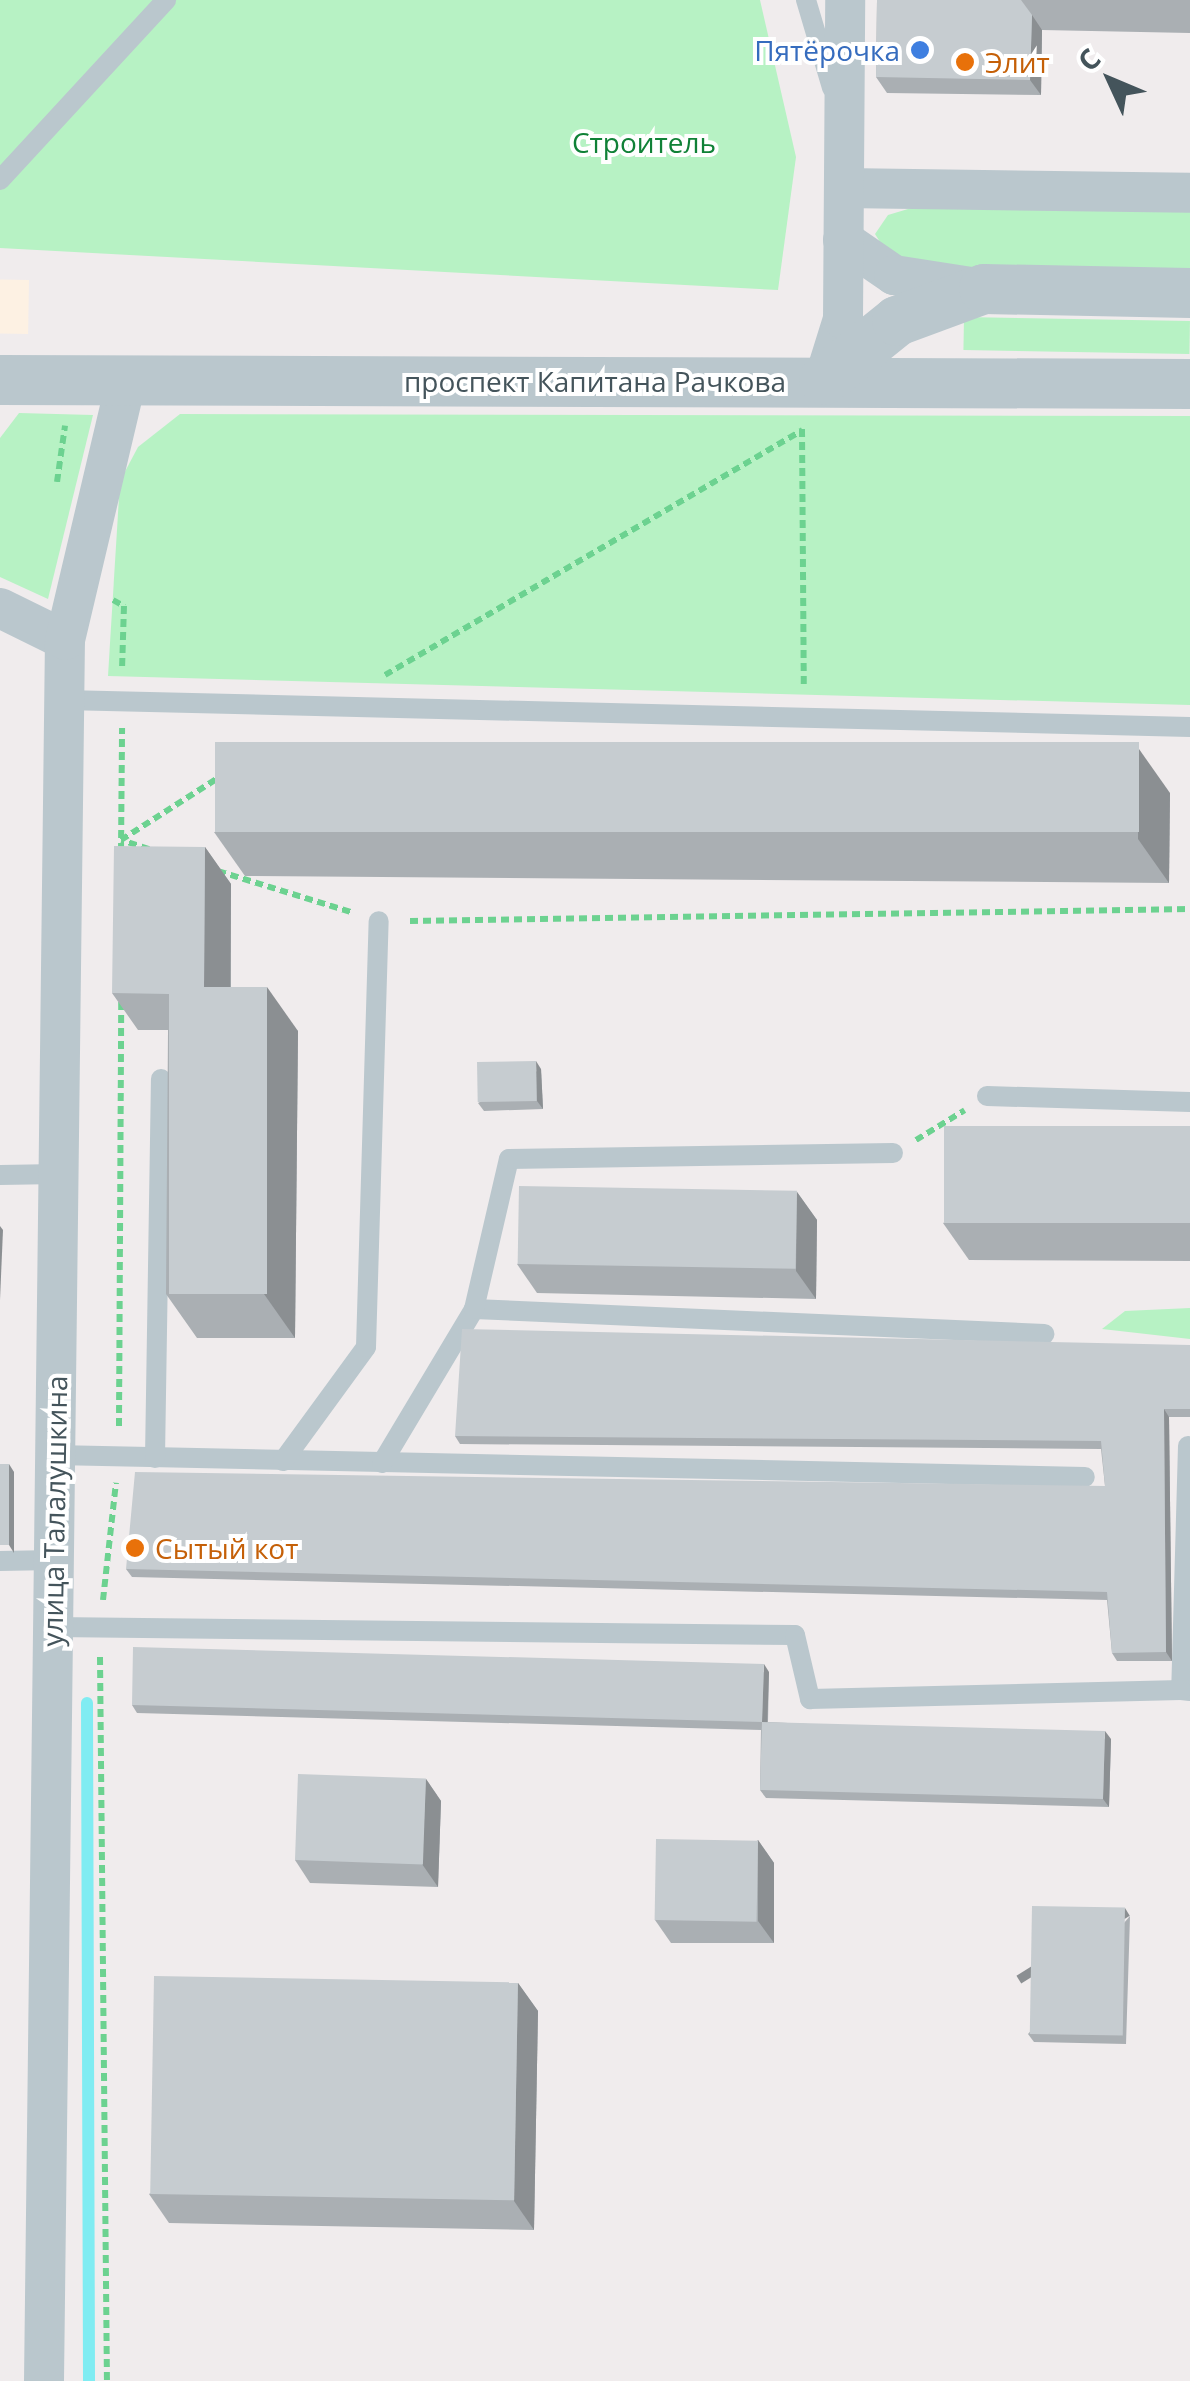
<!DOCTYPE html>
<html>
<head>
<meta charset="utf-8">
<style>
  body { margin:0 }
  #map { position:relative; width:1190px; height:2381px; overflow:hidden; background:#f0eced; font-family:"Open Sans",sans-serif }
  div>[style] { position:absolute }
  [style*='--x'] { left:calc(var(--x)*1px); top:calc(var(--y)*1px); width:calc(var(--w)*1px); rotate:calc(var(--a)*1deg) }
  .commercial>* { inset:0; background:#fdf1e3; transform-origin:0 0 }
  .green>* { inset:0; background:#b7f2c4; transform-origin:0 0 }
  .stream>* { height:12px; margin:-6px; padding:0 6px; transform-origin:6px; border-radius:6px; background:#80ecf2 }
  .path>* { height:6px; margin-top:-3px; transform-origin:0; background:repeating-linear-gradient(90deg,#6cd290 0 8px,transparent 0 13px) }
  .service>* { height:20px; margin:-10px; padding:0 10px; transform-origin:10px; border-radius:10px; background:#bac7cd }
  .minor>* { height:40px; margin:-20px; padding:0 20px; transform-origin:20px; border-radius:20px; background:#bac7cd }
  .tertiary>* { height:50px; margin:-25px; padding:0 25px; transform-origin:25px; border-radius:25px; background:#bac7cd }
  .wall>* { inset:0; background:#aaafb3; transform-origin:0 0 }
  .shaded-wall>* { inset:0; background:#8b8f92; transform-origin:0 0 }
  .building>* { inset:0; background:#c6ccd0; transform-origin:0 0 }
  .dots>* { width:28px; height:28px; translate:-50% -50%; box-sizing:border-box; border:5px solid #fff; border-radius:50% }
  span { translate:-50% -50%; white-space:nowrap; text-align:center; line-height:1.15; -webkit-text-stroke:8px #fff; paint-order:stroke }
  .shop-label { font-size:28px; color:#366cbe }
  .right { translate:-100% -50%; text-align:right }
  .food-label { font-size:28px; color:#c56008 }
  .left { translate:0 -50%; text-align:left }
  .park-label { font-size:28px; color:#108137 }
  .street-label { font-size:28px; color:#44545b }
  .north { position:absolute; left:1060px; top:30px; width:100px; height:100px; -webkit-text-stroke:8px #fff; paint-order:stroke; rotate:314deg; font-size:28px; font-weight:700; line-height:40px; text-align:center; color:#44545b }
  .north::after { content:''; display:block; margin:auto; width:35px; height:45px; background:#44545b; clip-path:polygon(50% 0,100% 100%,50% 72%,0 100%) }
</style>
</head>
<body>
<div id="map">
  <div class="commercial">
    <i style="left:29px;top:280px;width:54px;height:29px;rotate:91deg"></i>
  </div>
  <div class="green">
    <i style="clip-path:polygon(0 0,760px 0,796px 157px,778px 290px,0 248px)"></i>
    <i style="clip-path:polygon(918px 206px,1190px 208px,1190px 270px,926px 269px,893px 263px,875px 234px,888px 215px)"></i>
    <i style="left:964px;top:317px;width:226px;height:33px;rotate:1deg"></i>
    <i style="clip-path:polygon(19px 413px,93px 415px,48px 599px,0 577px,0 438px)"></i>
    <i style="clip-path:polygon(180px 414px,1190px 416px,1190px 705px,108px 676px,120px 481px,138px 447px)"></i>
    <i style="clip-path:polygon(1190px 1308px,1190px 1339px,1102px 1329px,1125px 1311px)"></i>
  </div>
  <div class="stream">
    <i style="--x:87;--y:1703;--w:678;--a:89.83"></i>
  </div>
  <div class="path">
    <i style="--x:802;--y:429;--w:258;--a:89.6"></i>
    <i style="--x:57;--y:482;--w:57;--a:-81.9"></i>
    <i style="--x:113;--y:600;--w:13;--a:29"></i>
    <i style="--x:124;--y:606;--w:65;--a:91.8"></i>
    <i style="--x:385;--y:675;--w:484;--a:-30.4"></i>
    <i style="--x:149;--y:849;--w:29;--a:-162"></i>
    <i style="--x:121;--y:840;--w:119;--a:-32.6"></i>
    <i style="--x:121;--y:851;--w:123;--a:-89.5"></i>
    <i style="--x:218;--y:871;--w:142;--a:17.2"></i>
    <i style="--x:410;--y:921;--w:780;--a:-0.88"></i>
    <i style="--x:916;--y:1140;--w:57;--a:-31.5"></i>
    <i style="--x:119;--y:1426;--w:428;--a:-89.7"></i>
    <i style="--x:103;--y:1600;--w:118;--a:-83.7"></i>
    <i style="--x:100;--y:1657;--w:724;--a:89.45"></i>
  </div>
  <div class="service">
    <i style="--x:806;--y:0;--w:92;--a:73.5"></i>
    <i style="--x:0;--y:180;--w:245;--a:-47.3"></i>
    <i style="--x:64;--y:700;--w:1126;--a:1.37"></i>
    <i style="--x:987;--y:1096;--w:203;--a:1.7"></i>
    <i style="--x:0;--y:1175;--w:58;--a:-1"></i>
    <i style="--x:474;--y:1309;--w:571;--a:2.51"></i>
    <i style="--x:1188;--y:1446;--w:244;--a:91.6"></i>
    <i style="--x:1181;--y:1690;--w:9;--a:6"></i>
    <i style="--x:55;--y:1455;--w:1030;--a:1.22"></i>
    <i style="--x:155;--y:1458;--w:379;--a:-89.1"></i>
    <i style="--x:283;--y:1461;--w:141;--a:-53.9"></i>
    <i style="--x:366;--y:1347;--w:426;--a:-88.3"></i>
    <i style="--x:382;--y:1463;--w:179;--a:-59.1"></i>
    <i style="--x:474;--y:1309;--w:154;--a:-76.9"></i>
    <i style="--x:509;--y:1159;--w:384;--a:-0.9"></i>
    <i style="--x:0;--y:1561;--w:54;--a:-1.1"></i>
    <i style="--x:53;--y:1627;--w:742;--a:0.62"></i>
    <i style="--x:795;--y:1635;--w:66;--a:76.8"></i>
    <i style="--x:810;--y:1699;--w:371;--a:-1.4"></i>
  </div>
  <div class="minor">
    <i style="--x:844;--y:188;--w:346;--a:0.8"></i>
    <i style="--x:843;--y:240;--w:62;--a:34.5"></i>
    <i style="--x:894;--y:275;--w:91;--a:8.8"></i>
    <i style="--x:824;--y:380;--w:64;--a:-72.7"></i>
    <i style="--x:843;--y:319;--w:319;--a:-89.6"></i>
    <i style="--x:0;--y:608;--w:72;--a:26.2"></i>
    <i style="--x:44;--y:2381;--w:1741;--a:-89.31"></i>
    <i style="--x:65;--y:640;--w:265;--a:-76.7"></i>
  </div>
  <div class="tertiary">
    <i style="--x:0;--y:380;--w:1190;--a:0.19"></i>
    <i style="--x:824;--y:380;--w:94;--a:-38.9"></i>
    <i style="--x:897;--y:321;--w:93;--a:-20.2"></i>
    <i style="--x:984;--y:289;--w:206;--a:1.1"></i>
  </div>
  <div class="wall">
    <i style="clip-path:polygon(877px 0,1190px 0,1190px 33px,1042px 30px,1041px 95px,887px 93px,876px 77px)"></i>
    <i style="clip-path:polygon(1170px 793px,1169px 883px,245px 876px,214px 832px)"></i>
    <i style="clip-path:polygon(205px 847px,231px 884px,231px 987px,298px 1031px,295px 1338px,197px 1338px,166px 1294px,168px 1030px,138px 1030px,112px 993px)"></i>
    <i style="clip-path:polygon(541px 1069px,543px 1109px,484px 1111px,478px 1103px)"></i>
    <i style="clip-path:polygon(1190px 1128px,1190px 1261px,969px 1260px,943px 1223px)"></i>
    <i style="clip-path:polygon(797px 1192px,817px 1220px,816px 1299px,537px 1293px,517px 1264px)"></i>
    <i style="clip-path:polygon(1190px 1345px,1190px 1417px,1169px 1417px,1172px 1661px,1117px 1661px,1112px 1653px,1107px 1600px,132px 1577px,126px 1569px,1105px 1486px,1101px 1449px,460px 1444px,455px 1436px)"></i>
    <i style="left:0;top:1464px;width:16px;height:90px;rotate:30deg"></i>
    <i style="clip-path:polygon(769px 1672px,768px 1722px,1111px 1739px,1109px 1807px,766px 1798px,760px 1790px,761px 1730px,137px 1713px,132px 1705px)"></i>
    <i style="clip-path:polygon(426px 1779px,441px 1801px,438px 1887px,310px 1883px,295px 1860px)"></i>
    <i style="clip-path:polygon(758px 1840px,774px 1863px,774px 1943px,671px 1943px,655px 1920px)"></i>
    <i style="clip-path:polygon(1130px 1916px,1126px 2044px,1034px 2042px,1028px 2034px)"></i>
    <i style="clip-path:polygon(518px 1983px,538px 2011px,534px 2230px,169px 2223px,149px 2194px)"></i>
  </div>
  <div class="shaded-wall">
    <i style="clip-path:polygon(1032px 15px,1042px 30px,1041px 95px,1030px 80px)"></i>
    <i style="clip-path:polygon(1139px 749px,1170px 793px,1169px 883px,1138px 839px)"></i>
    <i style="clip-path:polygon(205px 847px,231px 884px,230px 1031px,204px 994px)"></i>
    <i style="clip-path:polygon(267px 987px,298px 1031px,295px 1338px,264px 1294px)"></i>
    <i style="clip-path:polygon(536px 1061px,541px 1069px,543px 1109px,537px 1101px)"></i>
    <i style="clip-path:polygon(797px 1192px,817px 1220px,816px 1299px,796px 1271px)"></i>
    <i style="clip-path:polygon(0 1226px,3px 1230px,0 1300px)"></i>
    <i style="clip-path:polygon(1164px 1409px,1169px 1417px,1172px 1661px,1166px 1652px)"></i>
    <i style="clip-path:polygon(9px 1464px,14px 1472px,14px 1553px,9px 1545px)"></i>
    <i style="clip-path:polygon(764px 1664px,769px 1672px,767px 1730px,762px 1722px)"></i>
    <i style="clip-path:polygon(1105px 1731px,1111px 1739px,1109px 1807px,1103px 1799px)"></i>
    <i style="clip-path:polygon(426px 1779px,441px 1801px,438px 1887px,422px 1864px)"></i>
    <i style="clip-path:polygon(758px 1840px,774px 1863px,774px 1943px,758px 1921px)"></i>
    <i style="left:1125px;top:1908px;width:9px;height:128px;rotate:58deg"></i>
    <i style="clip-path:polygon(518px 1983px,538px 2011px,534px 2230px,514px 2201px)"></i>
  </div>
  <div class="building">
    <i style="clip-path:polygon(877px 0,1021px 0,1032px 15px,1030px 80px,876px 77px)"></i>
    <i style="left:215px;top:742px;width:924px;height:90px"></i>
    <i style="clip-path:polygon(114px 846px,205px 847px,204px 987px,169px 987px,169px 994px,112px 993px)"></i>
    <i style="left:169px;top:987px;width:98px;height:307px"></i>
    <i style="left:536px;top:1061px;width:40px;height:59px;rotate:89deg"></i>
    <i style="left:944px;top:1126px;width:246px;height:97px"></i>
    <i style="left:519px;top:1186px;width:278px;height:78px;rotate:1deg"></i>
    <i style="clip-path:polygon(462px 1329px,1190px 1345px,1190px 1409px,1164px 1409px,1166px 1652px,1112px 1653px,1107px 1592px,126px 1569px,135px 1472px,1105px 1486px,1101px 1441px,455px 1436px)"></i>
    <i style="left:0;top:1464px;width:9px;height:81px"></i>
    <i style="clip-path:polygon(133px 1647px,764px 1664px,762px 1722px,1105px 1731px,1103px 1799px,760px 1790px,762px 1722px,132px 1705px)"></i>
    <i style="left:298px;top:1774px;width:128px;height:86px;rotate:2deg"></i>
    <i style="left:656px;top:1839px;width:102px;height:81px;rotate:1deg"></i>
    <i style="left:1032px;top:1906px;width:93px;height:128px;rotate:1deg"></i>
    <i style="left:154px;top:1976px;width:364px;height:218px;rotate:1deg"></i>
  </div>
  <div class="dots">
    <i style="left:920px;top:50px;background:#3f7fe0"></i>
    <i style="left:965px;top:62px;background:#e8710a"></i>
    <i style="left:135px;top:1548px;background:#e8710a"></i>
  </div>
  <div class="shop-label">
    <span class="right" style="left:900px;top:50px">Пятёрочка</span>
  </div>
  <div class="food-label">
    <span class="left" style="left:985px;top:62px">Элит</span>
    <span class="left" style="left:155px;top:1548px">Сытый кот</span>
  </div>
  <div class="park-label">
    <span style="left:644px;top:142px">Строитель</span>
  </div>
  <div class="street-label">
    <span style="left:595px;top:381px">проспект Капитана Рачкова</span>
    <span style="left:54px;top:1511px;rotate:-89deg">улица Талалушкина</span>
  </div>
  <div class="north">С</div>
</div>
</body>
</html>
